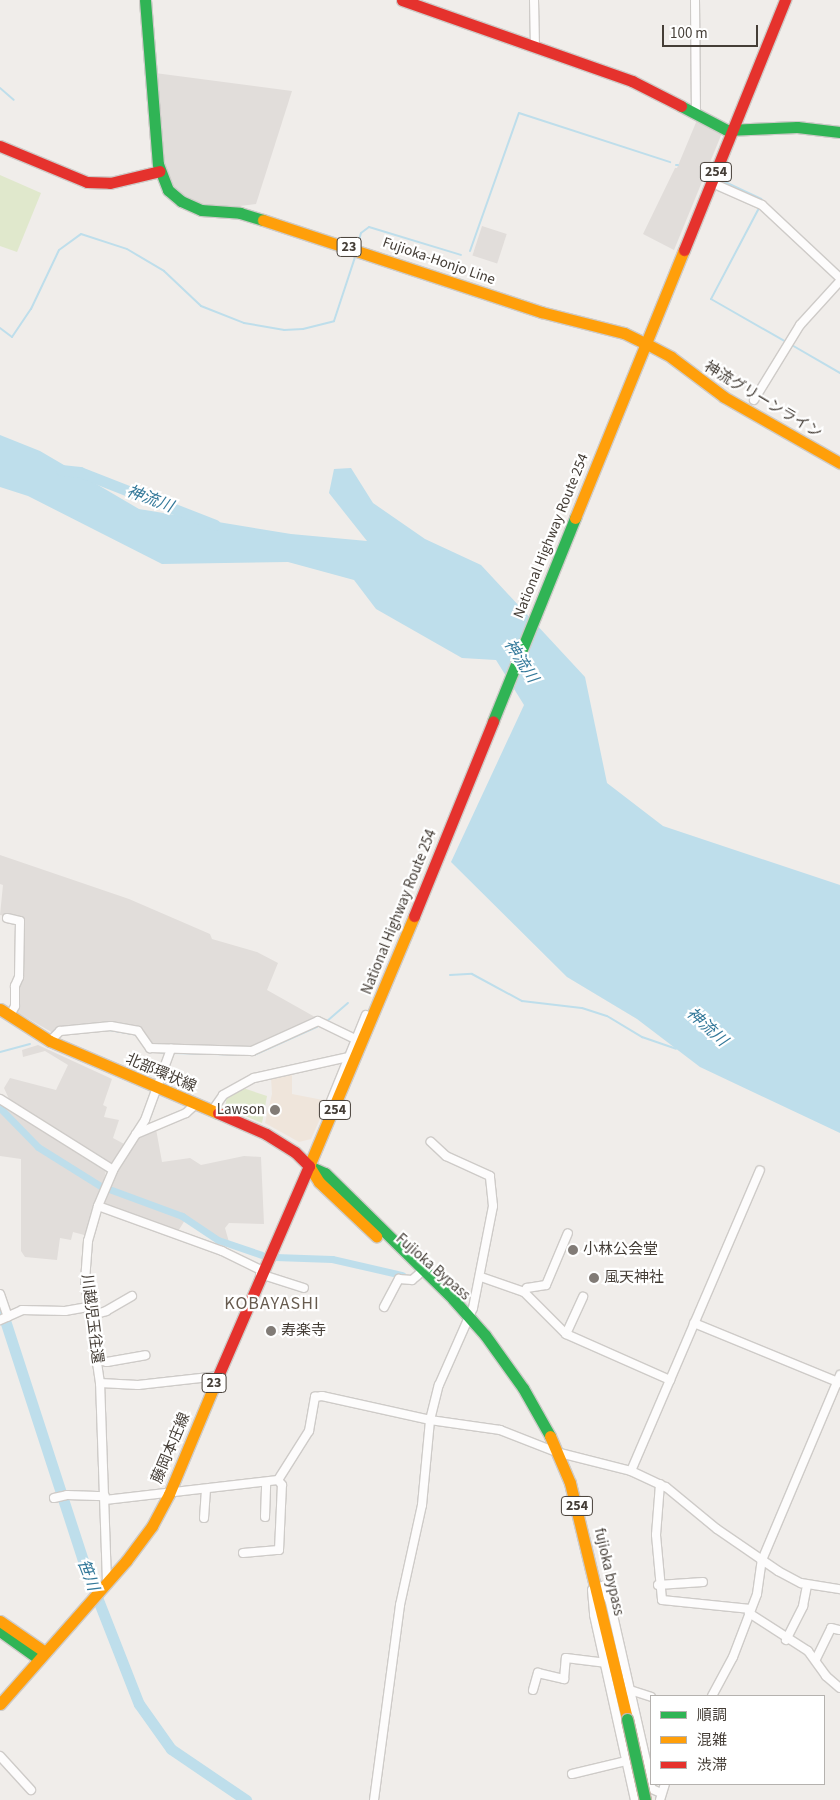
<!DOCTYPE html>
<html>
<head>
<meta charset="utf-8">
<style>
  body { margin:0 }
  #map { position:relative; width:840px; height:1800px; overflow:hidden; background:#f0edea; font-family:"Source Sans 3","Noto Sans JP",sans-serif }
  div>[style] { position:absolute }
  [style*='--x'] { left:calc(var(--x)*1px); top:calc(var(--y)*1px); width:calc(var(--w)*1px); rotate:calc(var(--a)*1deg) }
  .commercial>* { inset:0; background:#efe5db }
  .industrial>* { inset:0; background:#e1ddda; transform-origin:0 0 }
  .green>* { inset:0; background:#e0e8cc }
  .water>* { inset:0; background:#bedeeb }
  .stream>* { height:2px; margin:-1px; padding:0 1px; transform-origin:1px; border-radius:1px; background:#bedeeb }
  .canal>* { height:7px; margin:-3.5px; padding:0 3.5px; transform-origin:3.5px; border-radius:3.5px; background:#bedeeb }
  .river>* { height:11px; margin:-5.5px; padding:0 5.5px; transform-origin:5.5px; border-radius:5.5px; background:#bedeeb }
  .roads { filter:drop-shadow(1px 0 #cecbc8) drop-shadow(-1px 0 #cecbc8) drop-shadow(0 1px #cecbc8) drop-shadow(0 -1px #cecbc8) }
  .street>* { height:8px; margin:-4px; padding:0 4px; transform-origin:4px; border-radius:4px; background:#fdfcfc }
  .fast>* { height:11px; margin:-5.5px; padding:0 5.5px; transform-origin:5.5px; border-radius:5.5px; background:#30b455 }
  .slow>* { height:11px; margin:-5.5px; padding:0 5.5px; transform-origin:5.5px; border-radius:5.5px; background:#ff9f0a }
  .jam>* { height:11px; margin:-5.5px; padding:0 5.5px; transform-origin:5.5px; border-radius:5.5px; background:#e5322d }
  .bridges { filter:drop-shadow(1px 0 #c6b7a7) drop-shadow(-1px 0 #c6b7a7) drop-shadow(0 1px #c6b7a7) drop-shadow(0 -1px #c6b7a7) }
  .fast-bridge>* { height:11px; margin:-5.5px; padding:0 5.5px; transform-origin:5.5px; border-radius:5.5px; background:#30b455 }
  .dots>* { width:14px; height:14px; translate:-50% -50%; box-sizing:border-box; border:2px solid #fff; border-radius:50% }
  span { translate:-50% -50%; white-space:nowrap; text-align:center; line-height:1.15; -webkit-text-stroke:4.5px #fff; paint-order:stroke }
  .shield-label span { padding:1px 4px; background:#fff; border:1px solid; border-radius:4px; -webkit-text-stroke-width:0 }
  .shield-label { font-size:14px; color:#453e37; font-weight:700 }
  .street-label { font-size:15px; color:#453e37 }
  .poi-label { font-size:15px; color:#453e37 }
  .right { translate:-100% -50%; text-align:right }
  .left { translate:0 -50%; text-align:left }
  .water-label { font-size:16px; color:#34799a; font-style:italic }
  .quarter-label { font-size:18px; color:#675b4f; letter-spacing:1px }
  .legend { position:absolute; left:650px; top:1695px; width:175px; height:90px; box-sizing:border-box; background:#fff; border:1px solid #b5b2af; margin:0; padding:6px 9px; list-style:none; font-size:15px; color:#453e37 }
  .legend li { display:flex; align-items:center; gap:10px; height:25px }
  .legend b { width:25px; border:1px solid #b5b2af }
  .scale { position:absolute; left:662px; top:25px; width:96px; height:22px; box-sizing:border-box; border:2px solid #453e37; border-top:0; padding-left:6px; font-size:15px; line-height:18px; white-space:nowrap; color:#453e37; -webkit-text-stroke:4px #fff; paint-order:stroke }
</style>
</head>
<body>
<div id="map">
  <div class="commercial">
    <i style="clip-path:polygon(292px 1072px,292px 1094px,328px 1101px,311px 1139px,299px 1142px,265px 1123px,272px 1094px,271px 1077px)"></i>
  </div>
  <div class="industrial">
    <i style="clip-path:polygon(155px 73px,292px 91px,256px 204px,224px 208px,204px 205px,182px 194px,170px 183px,163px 168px)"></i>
    <i style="clip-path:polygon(697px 120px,722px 133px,674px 250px,643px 234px,675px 168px,677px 168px)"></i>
    <i style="left:482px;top:226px;width:26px;height:31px;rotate:18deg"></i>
    <i style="clip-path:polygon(0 855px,129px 899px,210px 934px,212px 939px,257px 952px,278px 963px,267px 990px,315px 1017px,313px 1021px,257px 1048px,152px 1045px,138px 1027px,122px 1024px,65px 1027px,53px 1033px,15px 1011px,16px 985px,21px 975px,22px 918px,0 915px,3px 885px,0 884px)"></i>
    <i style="clip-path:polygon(38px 1045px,112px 1079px,103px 1105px,107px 1107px,104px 1117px,119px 1120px,113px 1138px,126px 1145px,113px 1164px,9px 1099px,4px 1088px,10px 1078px,56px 1090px,68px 1065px,45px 1051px,23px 1057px,22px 1050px)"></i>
    <i style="clip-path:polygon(0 1103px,106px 1170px,103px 1185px,38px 1146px)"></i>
    <i style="clip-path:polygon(0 1110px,36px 1147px,102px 1188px,88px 1236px,73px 1232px,71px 1240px,60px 1238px,57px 1260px,25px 1257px,21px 1251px,21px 1159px,0 1156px)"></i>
    <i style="clip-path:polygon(156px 1129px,162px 1162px,190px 1158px,201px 1165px,244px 1156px,261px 1157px,264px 1224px,229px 1223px,225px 1228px,229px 1242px,201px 1230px,182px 1214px,109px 1187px,140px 1134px)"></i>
    <i style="clip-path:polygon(108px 1190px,182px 1217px,185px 1220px,177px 1233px,105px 1206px,103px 1200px)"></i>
  </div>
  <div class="green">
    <i style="clip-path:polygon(0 175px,41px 193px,17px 252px,0 246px)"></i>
    <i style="clip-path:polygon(240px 1087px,267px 1096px,262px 1123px,225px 1108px,227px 1096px)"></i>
  </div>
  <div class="water">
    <i style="clip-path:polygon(0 435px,40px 451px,139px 509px,291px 534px,367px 541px,329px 493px,334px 469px,351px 468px,373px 503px,425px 539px,481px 565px,585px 677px,607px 783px,663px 826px,840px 885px,840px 1133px,700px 1067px,637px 1019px,567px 977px,451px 862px,524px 705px,496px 660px,462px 658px,376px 609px,354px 580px,288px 562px,162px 564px,28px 496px,0 487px)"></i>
  </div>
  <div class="stream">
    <i style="--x:0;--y:88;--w:18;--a:41"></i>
    <i style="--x:676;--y:165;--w:2;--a:0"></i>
    <i style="--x:725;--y:182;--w:40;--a:25"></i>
    <i style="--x:761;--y:199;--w:108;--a:43.1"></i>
    <i style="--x:759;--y:208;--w:103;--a:117.8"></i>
    <i style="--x:711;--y:299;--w:86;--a:29.8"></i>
    <i style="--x:358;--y:244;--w:11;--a:-75"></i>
    <i style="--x:361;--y:233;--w:10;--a:-37"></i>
    <i style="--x:369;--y:227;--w:96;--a:16.9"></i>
    <i style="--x:470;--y:251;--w:146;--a:-70.5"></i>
    <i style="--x:519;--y:113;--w:159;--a:18"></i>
    <i style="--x:0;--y:328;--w:15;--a:37"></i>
    <i style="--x:12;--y:337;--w:34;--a:-56"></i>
    <i style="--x:31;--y:309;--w:65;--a:-64.6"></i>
    <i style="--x:59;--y:250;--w:27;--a:-36"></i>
    <i style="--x:81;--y:234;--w:48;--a:18.1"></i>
    <i style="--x:127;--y:249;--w:43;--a:30.7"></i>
    <i style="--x:164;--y:271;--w:51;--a:43.4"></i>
    <i style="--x:201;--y:306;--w:46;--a:21.6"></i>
    <i style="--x:244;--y:323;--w:41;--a:9.9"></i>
    <i style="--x:284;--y:330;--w:19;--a:-3"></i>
    <i style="--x:303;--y:329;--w:32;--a:-14"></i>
    <i style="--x:334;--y:321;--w:67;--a:-71.8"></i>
    <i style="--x:790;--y:344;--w:58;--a:30.1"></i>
    <i style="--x:450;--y:975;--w:22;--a:-3"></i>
    <i style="--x:472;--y:974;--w:57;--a:28.4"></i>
    <i style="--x:522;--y:1001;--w:60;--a:6.7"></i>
    <i style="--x:582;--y:1008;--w:26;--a:18"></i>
    <i style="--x:607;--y:1016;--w:41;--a:31"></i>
    <i style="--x:642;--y:1037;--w:36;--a:19"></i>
    <i style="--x:326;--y:1022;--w:29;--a:-41"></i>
    <i style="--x:64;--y:1034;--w:45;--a:-5.1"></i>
    <i style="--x:109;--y:1030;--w:28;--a:10"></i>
    <i style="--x:151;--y:1051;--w:15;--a:8"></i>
    <i style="--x:0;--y:1052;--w:31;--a:-15"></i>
    <i style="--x:173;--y:1053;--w:81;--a:1.4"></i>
    <i style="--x:254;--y:1055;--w:69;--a:-24"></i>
  </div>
  <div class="canal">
    <i style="--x:0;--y:1108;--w:54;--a:45.7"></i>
    <i style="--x:38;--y:1147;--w:75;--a:32"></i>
    <i style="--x:109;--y:1189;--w:78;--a:20.3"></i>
    <i style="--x:182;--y:1216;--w:43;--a:33.7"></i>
    <i style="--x:218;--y:1240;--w:46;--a:18.8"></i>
    <i style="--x:275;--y:1257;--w:57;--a:2"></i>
    <i style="--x:332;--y:1259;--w:72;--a:12.9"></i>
  </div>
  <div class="river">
    <i style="--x:61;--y:470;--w:19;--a:6"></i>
    <i style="--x:80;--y:472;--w:145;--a:21.4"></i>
    <i style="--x:0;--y:1305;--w:272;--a:72"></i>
    <i style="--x:84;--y:1564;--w:150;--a:68.6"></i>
    <i style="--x:139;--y:1704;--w:55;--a:54.6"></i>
    <i style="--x:171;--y:1749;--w:91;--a:34.2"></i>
  </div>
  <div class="roads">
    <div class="street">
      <i style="--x:534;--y:0;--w:47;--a:88.8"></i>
      <i style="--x:695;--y:0;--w:114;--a:89.5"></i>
      <i style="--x:719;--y:186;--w:47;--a:23.8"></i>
      <i style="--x:762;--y:205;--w:107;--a:43.1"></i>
      <i style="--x:754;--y:400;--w:88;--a:-58.5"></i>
      <i style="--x:800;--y:325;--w:59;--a:-47.7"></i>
      <i style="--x:7;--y:918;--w:13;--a:13"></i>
      <i style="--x:20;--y:921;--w:56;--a:91"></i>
      <i style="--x:19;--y:977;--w:10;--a:114"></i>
      <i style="--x:15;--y:986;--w:20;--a:90"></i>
      <i style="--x:15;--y:1006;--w:11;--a:117"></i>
      <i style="--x:50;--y:1041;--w:14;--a:-45"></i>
      <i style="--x:60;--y:1031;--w:51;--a:-5.6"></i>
      <i style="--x:111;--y:1026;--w:27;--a:10"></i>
      <i style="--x:138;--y:1031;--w:21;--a:55"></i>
      <i style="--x:150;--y:1048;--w:102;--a:1.7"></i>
      <i style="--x:252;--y:1051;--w:72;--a:-24.4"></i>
      <i style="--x:318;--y:1021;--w:41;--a:25.9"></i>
      <i style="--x:0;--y:1099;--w:133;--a:32.1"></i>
      <i style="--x:331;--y:1101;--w:93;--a:-67.9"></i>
      <i style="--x:212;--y:1111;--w:19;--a:-55"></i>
      <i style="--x:223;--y:1095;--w:35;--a:-29"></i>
      <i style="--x:254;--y:1078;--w:96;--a:-12.6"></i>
      <i style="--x:136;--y:1134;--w:54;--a:-22.8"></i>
      <i style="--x:186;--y:1113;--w:13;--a:-42"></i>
      <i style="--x:98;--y:1206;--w:132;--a:19.9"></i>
      <i style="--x:222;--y:1251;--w:43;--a:26"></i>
      <i style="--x:260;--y:1274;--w:46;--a:17.7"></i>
      <i style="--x:481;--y:1277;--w:46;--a:19.2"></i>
      <i style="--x:524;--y:1292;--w:59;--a:45"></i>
      <i style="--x:566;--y:1334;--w:114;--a:23.9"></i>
      <i style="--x:524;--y:1292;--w:5;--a:-53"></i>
      <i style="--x:527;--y:1288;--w:19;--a:-9"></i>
      <i style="--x:546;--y:1285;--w:56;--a:-67.1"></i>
      <i style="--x:0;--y:1294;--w:24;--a:71"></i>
      <i style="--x:384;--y:1307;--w:32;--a:-62"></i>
      <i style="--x:399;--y:1279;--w:13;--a:4"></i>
      <i style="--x:412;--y:1280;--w:8;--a:-40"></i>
      <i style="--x:89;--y:1316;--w:18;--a:-16"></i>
      <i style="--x:106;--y:1311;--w:30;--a:-30"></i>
      <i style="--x:0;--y:1320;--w:24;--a:-24"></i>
      <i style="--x:22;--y:1310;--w:43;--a:1.3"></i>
      <i style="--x:65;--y:1311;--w:23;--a:-10"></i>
      <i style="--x:694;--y:1323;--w:158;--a:22.3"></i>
      <i style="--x:566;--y:1334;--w:41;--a:-65.3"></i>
      <i style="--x:97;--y:1360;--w:10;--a:11"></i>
      <i style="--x:107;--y:1362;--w:39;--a:-10"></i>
      <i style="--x:100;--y:1383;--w:38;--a:3"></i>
      <i style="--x:138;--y:1385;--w:81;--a:-6.4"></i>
      <i style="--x:631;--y:1471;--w:327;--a:-66.8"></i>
      <i style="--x:278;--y:1480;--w:58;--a:-57.7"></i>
      <i style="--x:309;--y:1431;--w:35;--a:-80"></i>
      <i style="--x:315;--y:1397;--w:7;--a:-8"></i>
      <i style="--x:322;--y:1396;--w:111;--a:12.5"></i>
      <i style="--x:430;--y:1420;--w:71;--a:8.1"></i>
      <i style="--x:500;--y:1430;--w:60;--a:21.4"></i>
      <i style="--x:556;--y:1452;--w:77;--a:14.2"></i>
      <i style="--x:631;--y:1471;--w:38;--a:25"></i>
      <i style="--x:666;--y:1487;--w:66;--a:39.5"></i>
      <i style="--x:717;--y:1529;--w:74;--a:34.5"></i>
      <i style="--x:778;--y:1571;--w:26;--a:28"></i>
      <i style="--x:801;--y:1583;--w:39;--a:9"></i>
      <i style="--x:660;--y:1484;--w:51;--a:94.5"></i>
      <i style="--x:656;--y:1535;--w:65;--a:84.7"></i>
      <i style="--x:662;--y:1600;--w:89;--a:5.8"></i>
      <i style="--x:54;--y:1498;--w:13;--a:-13"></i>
      <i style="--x:67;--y:1495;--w:38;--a:2"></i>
      <i style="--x:105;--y:1500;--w:174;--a:-6.6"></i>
      <i style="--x:265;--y:1517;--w:35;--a:-88"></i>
      <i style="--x:204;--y:1518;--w:28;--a:-86"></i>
      <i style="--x:243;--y:1553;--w:36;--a:-5"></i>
      <i style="--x:279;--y:1550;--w:65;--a:-87.4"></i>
      <i style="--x:282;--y:1485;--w:6;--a:-129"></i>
      <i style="--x:107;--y:1582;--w:199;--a:-92"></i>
      <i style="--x:100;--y:1383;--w:103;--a:-98.4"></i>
      <i style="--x:85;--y:1281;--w:40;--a:-85.7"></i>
      <i style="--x:88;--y:1241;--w:36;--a:-74"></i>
      <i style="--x:98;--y:1206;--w:39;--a:-67"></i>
      <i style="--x:113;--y:1170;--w:59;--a:-57.4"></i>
      <i style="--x:145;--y:1120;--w:76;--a:-69.9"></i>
      <i style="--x:658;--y:1585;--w:45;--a:-3.8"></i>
      <i style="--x:602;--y:1586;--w:18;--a:63"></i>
      <i style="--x:610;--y:1602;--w:186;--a:77.2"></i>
      <i style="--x:592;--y:1590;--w:25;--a:85"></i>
      <i style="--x:594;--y:1615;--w:189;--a:77.5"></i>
      <i style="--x:749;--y:1613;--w:70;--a:32.8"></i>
      <i style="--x:808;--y:1651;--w:31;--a:54"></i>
      <i style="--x:826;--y:1676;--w:18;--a:41"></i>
      <i style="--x:786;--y:1640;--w:38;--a:-63"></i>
      <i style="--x:803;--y:1606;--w:21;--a:-79"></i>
      <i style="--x:816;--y:1659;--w:34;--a:-64"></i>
      <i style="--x:831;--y:1628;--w:9;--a:13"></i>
      <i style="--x:533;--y:1690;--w:18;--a:-74"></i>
      <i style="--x:538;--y:1673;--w:27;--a:13"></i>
      <i style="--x:564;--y:1679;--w:21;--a:-85"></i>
      <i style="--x:566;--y:1658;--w:39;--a:7"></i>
      <i style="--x:630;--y:1690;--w:22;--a:18"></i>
      <i style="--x:712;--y:1696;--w:44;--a:-61.7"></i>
      <i style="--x:733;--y:1657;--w:67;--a:-69.1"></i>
      <i style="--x:757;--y:1594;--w:34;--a:-82"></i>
      <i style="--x:762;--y:1560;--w:201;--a:-67.1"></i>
      <i style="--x:0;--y:1756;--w:46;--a:47.6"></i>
      <i style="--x:572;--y:1774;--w:56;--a:-13.5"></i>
      <i style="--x:643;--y:1785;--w:20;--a:24"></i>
      <i style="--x:374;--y:1800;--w:197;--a:-82.4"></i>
      <i style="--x:400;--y:1605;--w:102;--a:-77.6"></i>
      <i style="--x:422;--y:1505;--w:85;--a:-84.6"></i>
      <i style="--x:430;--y:1420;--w:36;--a:-76"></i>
      <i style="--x:439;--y:1385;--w:84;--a:-66.2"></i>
      <i style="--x:473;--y:1308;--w:104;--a:-78.9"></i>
      <i style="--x:493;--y:1206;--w:30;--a:-96"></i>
      <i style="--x:490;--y:1176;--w:48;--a:-155.6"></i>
      <i style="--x:446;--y:1156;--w:21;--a:-137"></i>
      <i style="--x:660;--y:1800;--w:17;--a:-73"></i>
    </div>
    <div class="fast">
      <i style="--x:145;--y:0;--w:165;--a:85.5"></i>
      <i style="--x:158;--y:164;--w:28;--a:69"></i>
      <i style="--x:168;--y:190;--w:17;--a:40"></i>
      <i style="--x:181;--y:201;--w:22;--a:24"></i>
      <i style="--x:201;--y:210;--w:39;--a:4"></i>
      <i style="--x:240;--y:213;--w:24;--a:17"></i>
      <i style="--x:681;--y:106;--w:52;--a:27.6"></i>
      <i style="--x:727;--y:130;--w:70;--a:-2.5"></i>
      <i style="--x:797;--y:127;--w:43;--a:6.6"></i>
      <i style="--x:493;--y:721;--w:219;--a:-68"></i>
      <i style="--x:309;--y:1166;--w:17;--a:24"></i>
      <i style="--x:325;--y:1173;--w:180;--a:44.5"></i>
      <i style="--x:453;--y:1299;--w:48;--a:48.4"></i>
      <i style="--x:485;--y:1335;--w:65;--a:54.4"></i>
      <i style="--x:523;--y:1388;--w:55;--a:60.6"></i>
      <i style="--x:0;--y:1631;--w:48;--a:35.7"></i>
    </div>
    <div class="slow">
      <i style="--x:263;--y:220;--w:293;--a:18.3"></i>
      <i style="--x:541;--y:312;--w:86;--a:14.2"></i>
      <i style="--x:624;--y:333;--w:25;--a:26"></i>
      <i style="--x:647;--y:344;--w:27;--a:28"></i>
      <i style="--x:671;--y:357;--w:66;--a:37"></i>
      <i style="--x:724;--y:397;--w:133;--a:29.6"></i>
      <i style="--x:575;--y:518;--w:289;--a:-67.9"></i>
      <i style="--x:0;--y:1009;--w:59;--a:32.6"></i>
      <i style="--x:50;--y:1041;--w:183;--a:23.2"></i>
      <i style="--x:309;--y:1166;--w:271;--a:-67.2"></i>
      <i style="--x:309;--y:1166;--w:19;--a:58"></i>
      <i style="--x:319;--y:1182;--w:79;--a:43.5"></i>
      <i style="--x:550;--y:1436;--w:51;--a:66.9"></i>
      <i style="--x:570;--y:1483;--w:243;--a:76.4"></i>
      <i style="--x:0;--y:1621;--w:55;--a:34.6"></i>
      <i style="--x:0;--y:1704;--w:191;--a:-48.6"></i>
      <i style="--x:126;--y:1561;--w:44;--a:-53.4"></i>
      <i style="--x:152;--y:1526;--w:36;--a:-62"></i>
      <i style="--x:169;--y:1494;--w:128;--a:-67.4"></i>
    </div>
    <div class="jam">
      <i style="--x:402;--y:0;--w:244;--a:19.4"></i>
      <i style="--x:632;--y:81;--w:55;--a:27"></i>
      <i style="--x:0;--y:146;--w:94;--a:22.5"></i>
      <i style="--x:87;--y:182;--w:23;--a:2"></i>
      <i style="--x:110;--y:183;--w:51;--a:-13.5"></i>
      <i style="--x:684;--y:250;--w:270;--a:-68"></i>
      <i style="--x:414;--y:916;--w:210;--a:-67.9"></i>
      <i style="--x:218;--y:1113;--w:52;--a:23.6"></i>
      <i style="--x:266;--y:1134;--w:34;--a:32"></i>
      <i style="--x:295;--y:1152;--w:20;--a:45"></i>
      <i style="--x:218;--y:1376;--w:229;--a:-66.6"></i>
    </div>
  </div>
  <div class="bridges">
    <div class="fast-bridge">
      <i style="--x:627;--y:1719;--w:83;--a:77.5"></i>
    </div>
  </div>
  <div class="dots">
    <i style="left:275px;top:1110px;background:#817b76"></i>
    <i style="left:573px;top:1250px;background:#817b76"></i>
    <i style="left:594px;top:1278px;background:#817b76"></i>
    <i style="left:271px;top:1331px;background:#817b76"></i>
  </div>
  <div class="shield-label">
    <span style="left:716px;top:172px">254</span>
    <span style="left:349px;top:247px">23</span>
    <span style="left:335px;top:1110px">254</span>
    <span style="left:214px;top:1383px">23</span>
    <span style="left:577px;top:1506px">254</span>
  </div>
  <div class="street-label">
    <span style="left:439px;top:261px;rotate:19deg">Fujioka-Honjo Line</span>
    <span style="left:763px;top:400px;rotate:31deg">神流グリーンライン</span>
    <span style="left:551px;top:536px;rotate:-68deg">National Highway Route 254</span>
    <span style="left:399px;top:912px;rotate:-68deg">National Highway Route 254</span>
    <span style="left:161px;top:1073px;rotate:23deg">北部環状線</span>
    <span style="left:433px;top:1267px;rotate:41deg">Fujioka Bypass</span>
    <span style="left:92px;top:1319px;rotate:83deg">川越児玉往還</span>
    <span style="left:171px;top:1448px;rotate:-67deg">藤岡本庄線</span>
    <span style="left:609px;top:1572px;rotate:77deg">fujioka bypass</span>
  </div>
  <div class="poi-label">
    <span class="right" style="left:265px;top:1110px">Lawson</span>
    <span class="left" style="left:583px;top:1250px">小林公会堂</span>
    <span class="left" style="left:604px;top:1278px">風天神社</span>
    <span class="left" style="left:281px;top:1331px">寿楽寺</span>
  </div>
  <div class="water-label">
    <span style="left:150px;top:499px;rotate:21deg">神流川</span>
    <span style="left:521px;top:661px;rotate:57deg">神流川</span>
    <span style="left:707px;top:1027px;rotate:42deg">神流川</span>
    <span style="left:88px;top:1575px;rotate:69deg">笹川</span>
  </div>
  <div class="quarter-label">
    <span style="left:272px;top:1304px">KOBAYASHI</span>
  </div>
  <ul class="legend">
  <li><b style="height:6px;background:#30b455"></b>順調</li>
  <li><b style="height:6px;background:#ff9f0a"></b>混雑</li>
  <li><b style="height:6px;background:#e5322d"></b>渋滞</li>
  </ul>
  <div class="scale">100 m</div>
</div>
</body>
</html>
